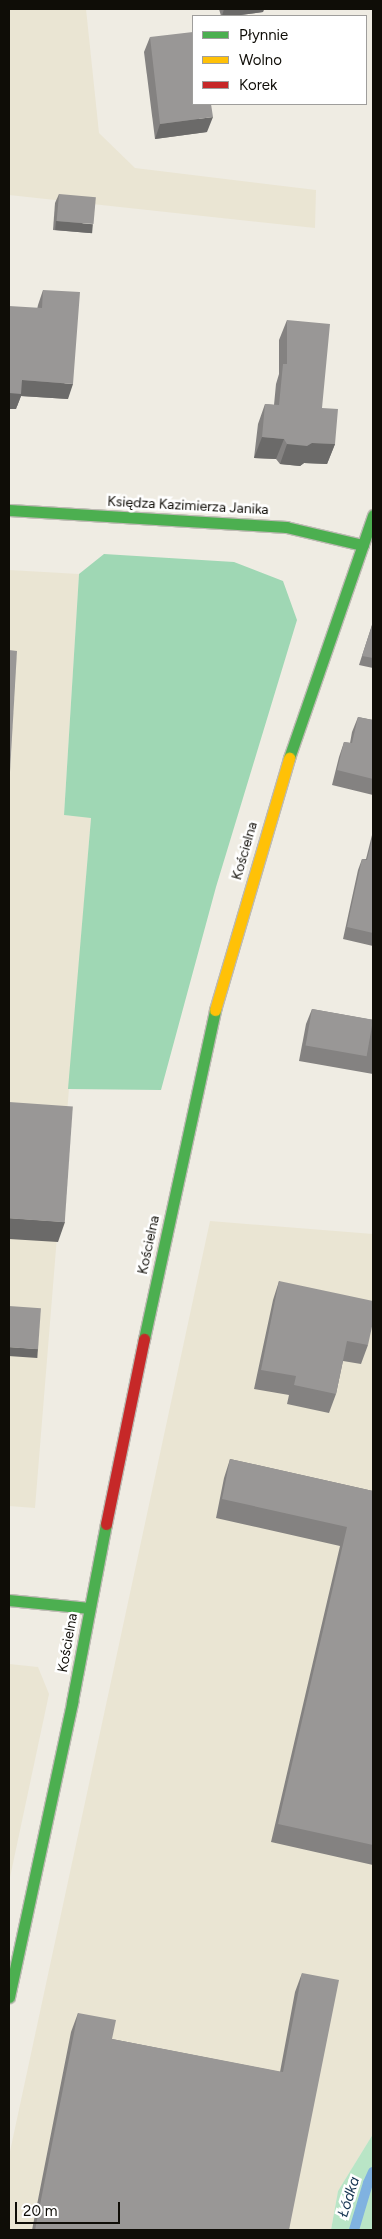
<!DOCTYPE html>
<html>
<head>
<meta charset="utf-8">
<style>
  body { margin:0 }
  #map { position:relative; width:382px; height:2239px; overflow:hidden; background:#efece3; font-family:Figtree,sans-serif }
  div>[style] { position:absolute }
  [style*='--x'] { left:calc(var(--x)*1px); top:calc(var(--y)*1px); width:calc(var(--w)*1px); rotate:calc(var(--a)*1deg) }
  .built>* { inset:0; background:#eae5d3 }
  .green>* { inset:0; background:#b9e5c6 }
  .forest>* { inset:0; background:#9fd7b4 }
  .stream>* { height:10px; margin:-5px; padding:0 5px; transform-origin:5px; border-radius:5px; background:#80b2e0 }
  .roads { filter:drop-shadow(1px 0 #bdbab3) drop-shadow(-1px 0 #bdbab3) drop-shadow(0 1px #bdbab3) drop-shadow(0 -1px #bdbab3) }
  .fast>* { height:11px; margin:-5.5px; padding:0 5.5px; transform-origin:5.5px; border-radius:5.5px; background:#4caf50 }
  .slow>* { height:11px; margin:-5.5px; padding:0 5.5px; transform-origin:5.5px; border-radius:5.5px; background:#ffc107 }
  .jam>* { height:11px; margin:-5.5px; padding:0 5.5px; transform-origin:5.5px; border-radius:5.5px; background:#c62828 }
  .wall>* { inset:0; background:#848281 }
  .shaded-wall>* { inset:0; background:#6b6a69; transform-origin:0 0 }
  .building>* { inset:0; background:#999796; transform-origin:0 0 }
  span { translate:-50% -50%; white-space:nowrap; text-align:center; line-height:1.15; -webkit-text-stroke:5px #fff; paint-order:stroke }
  .street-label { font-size:14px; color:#0f0d07 }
  .water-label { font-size:15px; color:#163451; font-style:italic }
  .frame { position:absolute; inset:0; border:10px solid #0f0d07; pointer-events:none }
  .legend { position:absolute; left:192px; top:15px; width:175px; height:90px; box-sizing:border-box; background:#fff; border:1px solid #9f9e9c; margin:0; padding:6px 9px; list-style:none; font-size:15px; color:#0f0d07 }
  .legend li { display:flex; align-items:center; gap:10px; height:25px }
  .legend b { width:25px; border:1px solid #9f9e9c }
  .scale { position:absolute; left:15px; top:2202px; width:105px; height:22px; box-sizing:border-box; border:2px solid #0f0d07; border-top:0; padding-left:6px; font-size:15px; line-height:18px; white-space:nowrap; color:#0f0d07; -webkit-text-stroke:4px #fff; paint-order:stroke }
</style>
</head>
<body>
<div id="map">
  <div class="built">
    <i style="clip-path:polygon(9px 9px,86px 9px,99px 133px,135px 168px,316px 190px,315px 228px,9px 195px)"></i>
    <i style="clip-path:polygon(9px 570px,79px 574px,64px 815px,91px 817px,35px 1508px,9px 1506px)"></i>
    <i style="clip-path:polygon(210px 1221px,373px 1234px,373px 2134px,338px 2191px,331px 2230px,9px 2230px,9px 2156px)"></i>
    <i style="clip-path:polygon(9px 1664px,38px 1667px,49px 1694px,9px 1882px)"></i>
  </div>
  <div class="green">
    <i style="clip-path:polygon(373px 2134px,373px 2230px,331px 2230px,338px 2191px)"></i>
  </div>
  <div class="forest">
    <i style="clip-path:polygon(104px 554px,234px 562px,283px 581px,297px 620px,216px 887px,161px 1090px,68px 1089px,91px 818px,64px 815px,79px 574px)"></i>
  </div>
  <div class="stream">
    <i style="--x:354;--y:2230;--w:49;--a:-73.4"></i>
    <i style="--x:368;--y:2183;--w:12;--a:-66"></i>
  </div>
  <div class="roads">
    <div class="fast">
      <i style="--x:9;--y:510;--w:278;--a:3.5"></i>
      <i style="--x:286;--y:527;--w:79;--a:13.2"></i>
      <i style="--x:289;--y:758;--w:257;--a:-70.9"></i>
      <i style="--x:144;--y:1339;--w:337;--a:-77.8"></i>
      <i style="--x:9;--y:1600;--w:80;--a:5.7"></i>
      <i style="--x:9;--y:1997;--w:302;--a:-77.9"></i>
      <i style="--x:72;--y:1702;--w:181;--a:-79.2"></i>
    </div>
    <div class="slow">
      <i style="--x:215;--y:1010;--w:263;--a:-73.6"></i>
    </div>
    <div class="jam">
      <i style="--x:106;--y:1524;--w:189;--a:-78.4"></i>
    </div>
  </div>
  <div class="wall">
    <i style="clip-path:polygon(219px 9px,264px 9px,263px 12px,233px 16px,221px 16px)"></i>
    <i style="clip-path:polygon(150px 37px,207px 132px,155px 139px,144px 52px)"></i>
    <i style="clip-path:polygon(59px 194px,90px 233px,53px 230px,55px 203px)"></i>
    <i style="clip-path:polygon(43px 290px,68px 399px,21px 396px,16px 409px,38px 305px)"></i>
    <i style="clip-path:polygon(287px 320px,322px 408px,335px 444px,327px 464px,304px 463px,300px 466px,280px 464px,276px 459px,254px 458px,258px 424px,265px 404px,274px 405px,276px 384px,279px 374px,279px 340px)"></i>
    <i style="clip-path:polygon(373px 622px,373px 668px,359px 665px)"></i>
    <i style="clip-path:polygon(358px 717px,373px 720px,373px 795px,332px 785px,339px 757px,344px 742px,350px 743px,352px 732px)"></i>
    <i style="clip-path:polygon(373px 831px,373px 946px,343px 939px,358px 870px,362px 859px,366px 859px)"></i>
    <i style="clip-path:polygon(312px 1009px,373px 1020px,373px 1074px,299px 1061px,306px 1024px)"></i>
    <i style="clip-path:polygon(279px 1281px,368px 1345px,361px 1364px,343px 1361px,336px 1394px,329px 1413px,287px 1404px,289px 1395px,254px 1389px,273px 1300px)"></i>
    <i style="clip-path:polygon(230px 1459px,373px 1491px,373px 1865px,271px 1842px,340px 1546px,216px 1518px,224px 1478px)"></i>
    <i style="clip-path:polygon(302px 1973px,289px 2230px,32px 2230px,71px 2032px,78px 2013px,112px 2039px,280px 2072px,295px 1992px)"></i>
  </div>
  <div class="shaded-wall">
    <i style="clip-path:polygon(224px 9px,264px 9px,263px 12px,233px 16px,222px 16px)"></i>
    <i style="clip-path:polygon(213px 117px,207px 132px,155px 139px,160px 124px)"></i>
    <i style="left:56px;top:221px;width:37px;height:9px;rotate:5deg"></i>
    <i style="clip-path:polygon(22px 380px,73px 384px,68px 399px,21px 396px,16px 409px,9px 409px,9px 393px)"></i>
    <i style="clip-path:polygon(262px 437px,284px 439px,276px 459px,254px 458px)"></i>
    <i style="clip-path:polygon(312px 443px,335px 444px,327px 464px,304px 463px,300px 466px,280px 464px,287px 444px)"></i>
    <i style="clip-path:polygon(9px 1218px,65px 1222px,58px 1242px,9px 1239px)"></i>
    <i style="left:9px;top:1347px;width:29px;height:9px;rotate:4deg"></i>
  </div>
  <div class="building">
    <i style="clip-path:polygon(193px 32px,193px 104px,211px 104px,213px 117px,160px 124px,150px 37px)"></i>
    <i style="left:59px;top:194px;width:37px;height:27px;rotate:5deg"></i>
    <i style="clip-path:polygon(43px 290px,80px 292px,73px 384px,22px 380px,21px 394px,9px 393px,9px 306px,42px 308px)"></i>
    <i style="clip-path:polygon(287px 320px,330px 324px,322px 408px,338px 409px,335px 444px,312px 443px,307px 446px,287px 444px,284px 439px,262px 437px,265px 404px,279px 405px,283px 364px,287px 364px)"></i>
    <i style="clip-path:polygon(373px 622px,373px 658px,362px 656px)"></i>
    <i style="clip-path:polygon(9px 650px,17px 651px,10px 772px,9px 772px)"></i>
    <i style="clip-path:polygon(358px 717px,373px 720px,373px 779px,337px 770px,344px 742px,352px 743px)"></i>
    <i style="clip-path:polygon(373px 835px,373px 933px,347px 927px,362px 859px,367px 860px)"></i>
    <i style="left:312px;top:1009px;width:62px;height:37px;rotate:10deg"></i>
    <i style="left:9px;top:1102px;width:64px;height:116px;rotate:4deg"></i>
    <i style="clip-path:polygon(279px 1281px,373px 1301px,373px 1322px,368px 1345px,347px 1341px,336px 1394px,294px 1385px,296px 1376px,261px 1370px)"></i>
    <i style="left:9px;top:1306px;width:32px;height:41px;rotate:4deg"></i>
    <i style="clip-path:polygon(230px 1459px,373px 1491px,373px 1845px,278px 1824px,347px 1527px,222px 1499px)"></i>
    <i style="clip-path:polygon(302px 1973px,339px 1980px,289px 2230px,35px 2230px,78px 2013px,116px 2020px,112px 2039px,283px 2072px)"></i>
  </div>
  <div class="street-label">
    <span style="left:188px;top:506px;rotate:3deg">Księdza Kazimierza Janika</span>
    <span style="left:245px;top:851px;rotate:-74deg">Kościelna</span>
    <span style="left:149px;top:1245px;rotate:-78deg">Kościelna</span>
    <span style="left:68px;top:1643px;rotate:-80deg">Kościelna</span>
  </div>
  <div class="water-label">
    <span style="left:349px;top:2197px;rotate:-72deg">Łódka</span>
  </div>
  <div class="frame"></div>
  <ul class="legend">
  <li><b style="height:6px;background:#4caf50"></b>Płynnie</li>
  <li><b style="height:6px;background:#ffc107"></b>Wolno</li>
  <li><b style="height:6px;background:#c62828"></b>Korek</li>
  </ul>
  <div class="scale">20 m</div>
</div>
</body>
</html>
